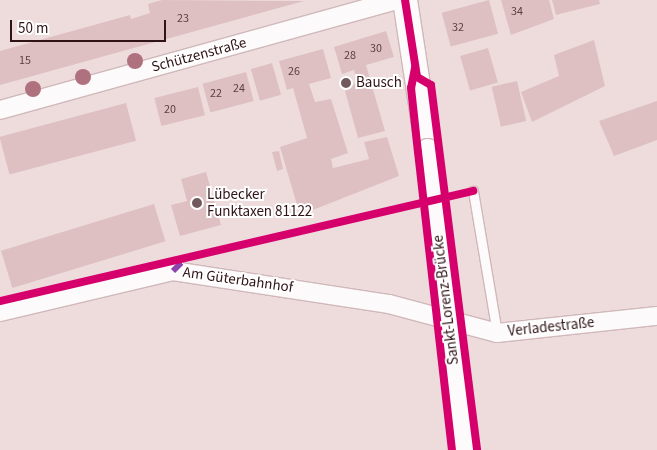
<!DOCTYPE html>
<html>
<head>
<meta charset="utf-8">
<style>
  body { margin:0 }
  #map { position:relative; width:657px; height:450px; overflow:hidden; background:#eedcdd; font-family:"Source Sans 3",sans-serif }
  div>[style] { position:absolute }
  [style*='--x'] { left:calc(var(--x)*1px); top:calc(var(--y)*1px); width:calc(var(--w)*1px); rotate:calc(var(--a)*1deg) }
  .building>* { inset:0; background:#dec0c3; transform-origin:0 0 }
  .roads { filter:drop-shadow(1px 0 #d0b8ba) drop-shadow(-1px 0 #d0b8ba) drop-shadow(0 1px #d0b8ba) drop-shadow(0 -1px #d0b8ba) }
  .service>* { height:9px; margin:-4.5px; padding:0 4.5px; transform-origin:4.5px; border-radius:4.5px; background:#fcfafa }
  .minor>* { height:18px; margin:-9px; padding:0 9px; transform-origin:9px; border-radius:9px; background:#fcfafa }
  .secondary>* { height:24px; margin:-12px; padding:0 12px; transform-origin:12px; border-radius:12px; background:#fcfafa }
  .bridges { filter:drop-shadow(1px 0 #d0b8ba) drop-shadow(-1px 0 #d0b8ba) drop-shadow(0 1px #d0b8ba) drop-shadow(0 -1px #d0b8ba) }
  .secondary-bridge>* { height:24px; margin:-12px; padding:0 12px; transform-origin:12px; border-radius:12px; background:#fcfafa }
  .quiet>* { height:6px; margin-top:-3px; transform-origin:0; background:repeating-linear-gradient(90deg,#8e44ad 0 12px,transparent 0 18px) }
  .cycleway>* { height:8px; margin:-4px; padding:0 4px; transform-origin:4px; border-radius:4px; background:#d6006c }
  .trees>* { width:16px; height:16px; margin:-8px; border-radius:50%; background:#b0717e }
  .dots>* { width:14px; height:14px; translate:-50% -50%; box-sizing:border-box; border:2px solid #fff; border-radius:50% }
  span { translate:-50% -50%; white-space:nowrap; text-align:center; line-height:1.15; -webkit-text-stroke:4px #fff; paint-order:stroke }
  .number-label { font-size:12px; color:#5c3e41 }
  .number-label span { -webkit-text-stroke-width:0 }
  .street-label { font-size:15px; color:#301316 }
  .poi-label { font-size:15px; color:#301316 }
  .left { translate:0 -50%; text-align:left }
  .scale { position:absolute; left:10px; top:20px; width:156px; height:22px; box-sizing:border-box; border:2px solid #301316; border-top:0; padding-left:6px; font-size:15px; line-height:18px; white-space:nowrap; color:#301316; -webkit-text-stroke:4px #fff; paint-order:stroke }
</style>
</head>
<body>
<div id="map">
  <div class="building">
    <i style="clip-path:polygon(162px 0,304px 1px,0 85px,0 51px,130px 15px,131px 19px,150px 13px,148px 4px)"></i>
    <i style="left:489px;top:0;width:35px;height:49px;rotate:75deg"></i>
    <i style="clip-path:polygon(501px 0,549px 0,554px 19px,511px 35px)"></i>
    <i style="clip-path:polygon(552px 0,599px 0,600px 4px,556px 15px)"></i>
    <i style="clip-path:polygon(386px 31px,394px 57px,366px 65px,385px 131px,358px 138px,345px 91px,357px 82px,354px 70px,342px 74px,334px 47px)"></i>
    <i style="clip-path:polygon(594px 40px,605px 86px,532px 122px,521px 92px,559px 76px,554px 55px)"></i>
    <i style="left:488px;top:48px;width:36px;height:29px;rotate:74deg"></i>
    <i style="clip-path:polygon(323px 49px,331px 78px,309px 84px,315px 102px,331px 99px,348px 153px,331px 159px,333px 168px,369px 159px,364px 142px,387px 137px,399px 176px,300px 215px,280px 147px,307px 138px,293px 88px,287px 90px,279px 61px)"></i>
    <i style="left:272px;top:63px;width:33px;height:22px;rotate:74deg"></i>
    <i style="left:246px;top:72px;width:30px;height:45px;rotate:75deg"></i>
    <i style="left:517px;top:81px;width:41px;height:26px;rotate:77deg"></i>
    <i style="left:198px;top:87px;width:29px;height:45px;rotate:76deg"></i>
    <i style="clip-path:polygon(657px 101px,657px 140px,614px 156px,599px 121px)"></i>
    <i style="left:126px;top:103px;width:39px;height:131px;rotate:75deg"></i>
    <i style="clip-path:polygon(279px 151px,283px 169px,277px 171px,272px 152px)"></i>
    <i style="clip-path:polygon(206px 172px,221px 225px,180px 236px,171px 205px,187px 201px,181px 179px)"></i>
    <i style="left:154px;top:204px;width:39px;height:160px;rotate:73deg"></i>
  </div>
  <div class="roads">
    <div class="service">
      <i style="--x:473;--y:191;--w:144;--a:80.4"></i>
    </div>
    <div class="minor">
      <i style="--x:0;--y:110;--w:412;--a:-15.5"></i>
      <i style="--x:0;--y:312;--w:178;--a:-13.3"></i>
      <i style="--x:173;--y:271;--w:219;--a:8.7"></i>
      <i style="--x:389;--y:304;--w:112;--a:15"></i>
      <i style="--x:497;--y:333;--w:161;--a:-6.1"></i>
    </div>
    <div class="secondary">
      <i style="--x:405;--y:0;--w:153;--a:81.3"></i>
    </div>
  </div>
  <div class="bridges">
    <div class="secondary-bridge">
      <i style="--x:428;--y:151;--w:301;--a:83.1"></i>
    </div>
  </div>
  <div class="quiet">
    <i style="--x:173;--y:271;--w:16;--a:-45"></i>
  </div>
  <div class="cycleway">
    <i style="--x:405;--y:0;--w:78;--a:81.1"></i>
    <i style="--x:417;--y:77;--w:16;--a:30"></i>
    <i style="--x:431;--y:85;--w:368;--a:82.8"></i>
    <i style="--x:415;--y:68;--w:20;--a:101"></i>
    <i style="--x:411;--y:88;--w:64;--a:83.8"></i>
    <i style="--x:418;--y:152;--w:300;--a:83.5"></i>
    <i style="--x:0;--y:301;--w:486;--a:-13.1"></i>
  </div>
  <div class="trees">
    <i style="left:135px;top:61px"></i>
    <i style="left:83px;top:77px"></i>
    <i style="left:33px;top:89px"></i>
  </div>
  <div class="dots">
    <i style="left:346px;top:83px;background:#72595c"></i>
    <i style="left:197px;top:203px;background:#72595c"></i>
  </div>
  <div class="number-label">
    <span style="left:517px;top:12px">34</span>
    <span style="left:183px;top:19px">23</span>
    <span style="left:458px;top:28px">32</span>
    <span style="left:376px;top:49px">30</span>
    <span style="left:350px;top:56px">28</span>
    <span style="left:25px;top:61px">15</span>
    <span style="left:294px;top:72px">26</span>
    <span style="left:239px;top:89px">24</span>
    <span style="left:216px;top:94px">22</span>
    <span style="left:170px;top:110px">20</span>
  </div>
  <div class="street-label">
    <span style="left:199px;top:55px;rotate:-15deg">Schützenstraße</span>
    <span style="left:238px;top:280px;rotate:8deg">Am Güterbahnhof</span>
    <span style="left:446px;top:300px;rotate:-97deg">Sankt-Lorenz-Brücke</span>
    <span style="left:551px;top:327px;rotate:-6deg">Verladestraße</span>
  </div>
  <div class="poi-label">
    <span class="left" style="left:356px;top:83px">Bausch</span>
    <span class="left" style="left:207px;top:203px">Lübecker<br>Funktaxen 81122</span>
  </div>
  <div class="scale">50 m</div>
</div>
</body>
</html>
